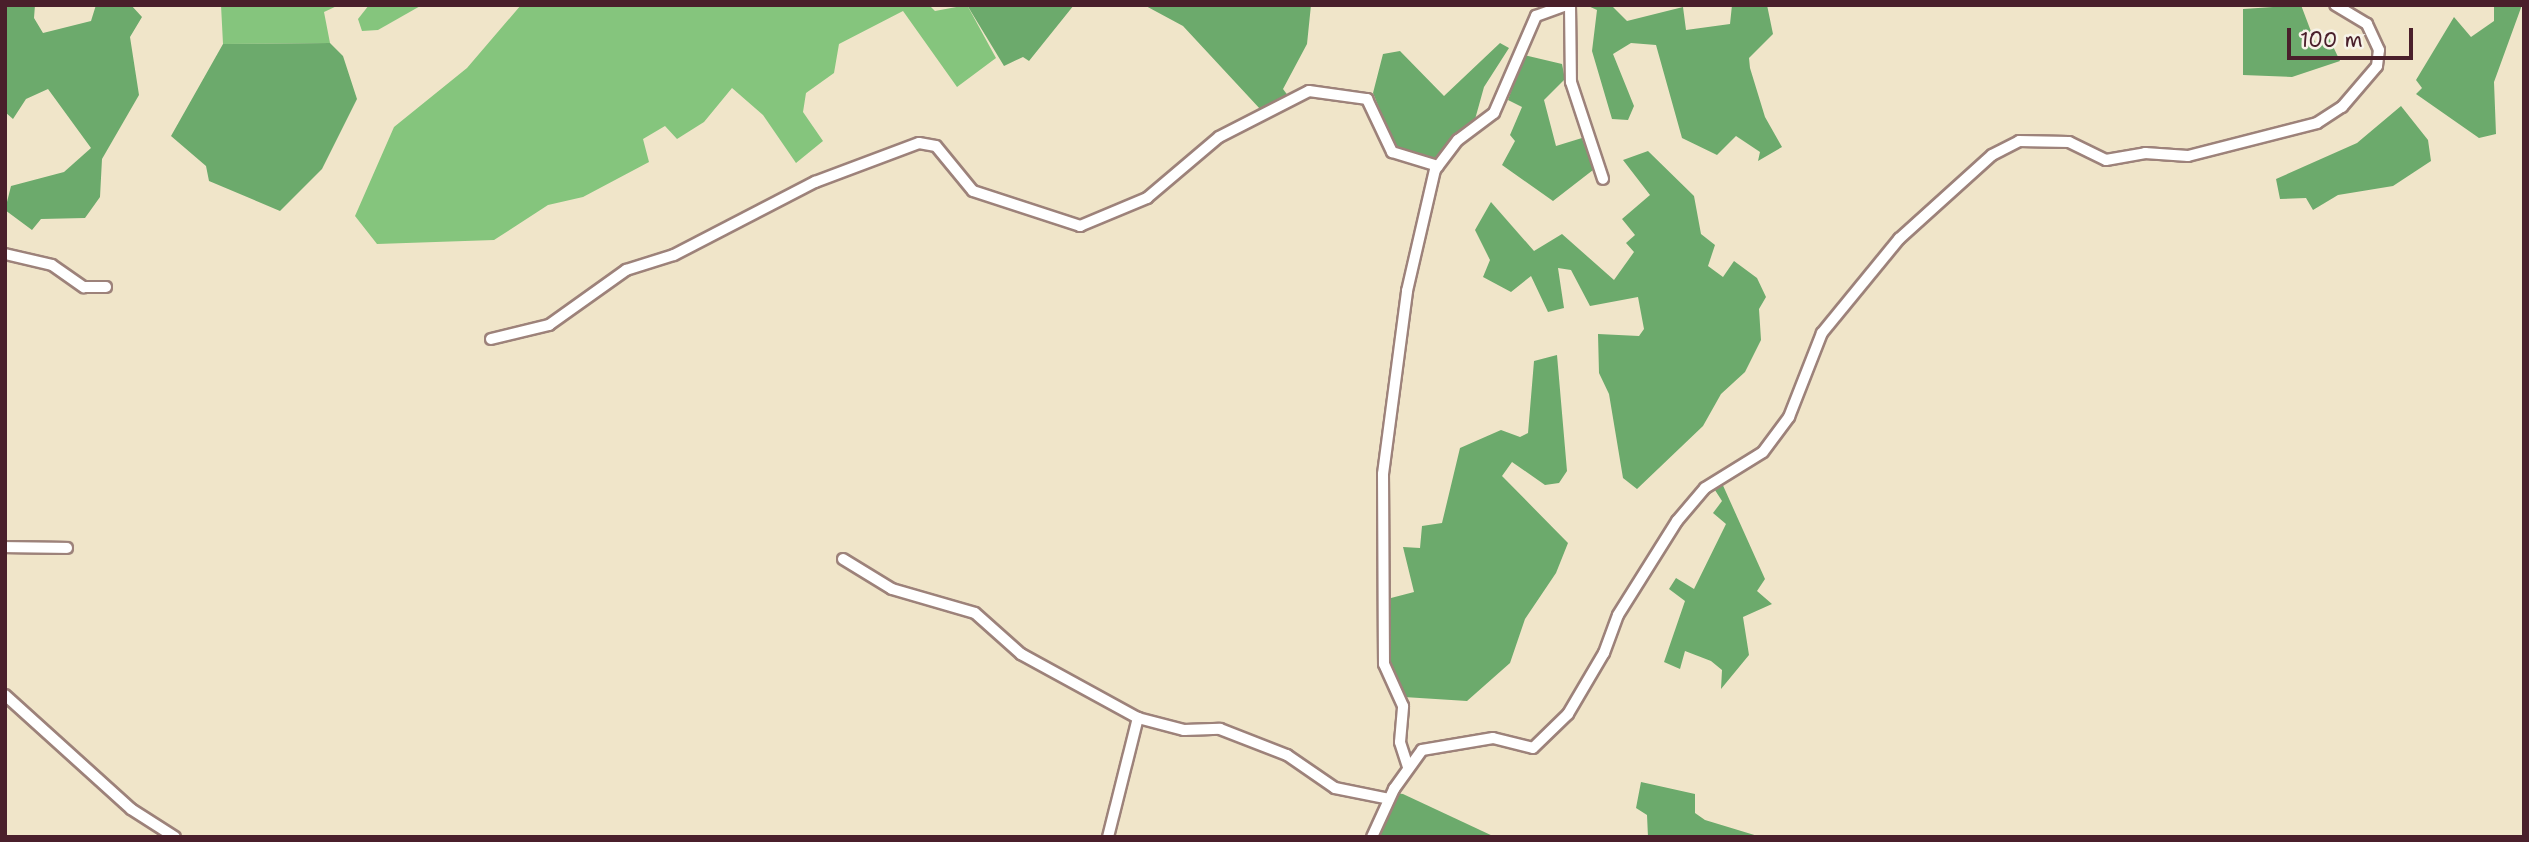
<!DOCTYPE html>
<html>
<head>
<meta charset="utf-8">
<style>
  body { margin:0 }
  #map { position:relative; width:2529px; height:842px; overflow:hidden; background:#f0e5c9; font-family:"Shantell Sans",sans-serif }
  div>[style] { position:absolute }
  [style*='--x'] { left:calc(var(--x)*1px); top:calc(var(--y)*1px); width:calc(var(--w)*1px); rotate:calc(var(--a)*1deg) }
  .green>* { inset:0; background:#85c57d }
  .forest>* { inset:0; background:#6caa6c }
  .roads { filter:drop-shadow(2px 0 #9d827a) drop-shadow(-2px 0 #9d827a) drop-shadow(0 2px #9d827a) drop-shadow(0 -2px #9d827a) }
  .minor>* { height:10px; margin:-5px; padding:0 5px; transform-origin:5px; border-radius:5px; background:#fff }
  span { translate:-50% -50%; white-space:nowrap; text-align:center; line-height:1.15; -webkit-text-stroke:5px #f7f3e8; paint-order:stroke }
  .frame { position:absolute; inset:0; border:7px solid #4a1f2b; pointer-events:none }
  .scale { position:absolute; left:2287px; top:28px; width:126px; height:32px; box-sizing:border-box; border:4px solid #4a1f2b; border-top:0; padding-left:9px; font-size:21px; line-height:24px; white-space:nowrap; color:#4a1f2b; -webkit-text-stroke:5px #f7f3e8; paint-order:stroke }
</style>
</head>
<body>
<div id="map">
  <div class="green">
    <i style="clip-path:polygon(221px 5px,339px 5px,324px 12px,330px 43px,223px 44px)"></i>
    <i style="clip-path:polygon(369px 5px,422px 5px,378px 30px,362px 31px,358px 19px)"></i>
    <i style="clip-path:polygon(521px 5px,929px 5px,935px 11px,967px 5px,996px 58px,957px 87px,903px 11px,839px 44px,834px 73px,806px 93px,803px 112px,823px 141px,796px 163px,763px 115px,732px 88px,704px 122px,677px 139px,665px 126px,643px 139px,649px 162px,583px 197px,548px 205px,494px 240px,377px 244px,355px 216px,394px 127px,467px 68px)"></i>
  </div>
  <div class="forest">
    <i style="clip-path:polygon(5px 5px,35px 5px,34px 18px,43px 33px,91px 21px,96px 5px,131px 5px,142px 17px,130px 37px,139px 95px,102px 159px,100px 197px,85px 218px,41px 219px,32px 230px,5px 210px,11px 186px,64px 172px,91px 148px,48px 89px,26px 99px,13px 119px,5px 112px)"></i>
    <i style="clip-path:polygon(967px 5px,1074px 5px,1029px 61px,1023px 57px,1004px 66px)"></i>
    <i style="clip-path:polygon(1144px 5px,1311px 5px,1307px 44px,1283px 89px,1289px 97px,1261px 110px,1183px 26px)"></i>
    <i style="clip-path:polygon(1586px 5px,1611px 5px,1627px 21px,1683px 7px,1686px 30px,1730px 24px,1732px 5px,1767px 5px,1773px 34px,1749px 58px,1750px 68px,1765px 117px,1782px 147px,1758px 161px,1760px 152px,1736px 136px,1717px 155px,1682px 138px,1656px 45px,1631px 43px,1613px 54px,1634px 106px,1628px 120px,1612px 119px,1592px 51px,1597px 10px)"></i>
    <i style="clip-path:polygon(2301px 5px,2315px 42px,2329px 38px,2340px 61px,2292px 77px,2243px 75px,2243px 9px)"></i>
    <i style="clip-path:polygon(2494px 5px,2522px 5px,2494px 82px,2496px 134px,2479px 138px,2416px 94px,2422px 88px,2416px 80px,2454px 17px,2471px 37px,2494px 21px)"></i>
    <i style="clip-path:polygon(330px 43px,343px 56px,357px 99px,322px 169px,280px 211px,209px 181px,206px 166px,171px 136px,223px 44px)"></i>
    <i style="clip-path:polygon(1500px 43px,1509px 48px,1484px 87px,1474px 123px,1435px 161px,1397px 153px,1373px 93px,1383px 54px,1400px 51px,1444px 96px)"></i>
    <i style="clip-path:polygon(1524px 55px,1562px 64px,1565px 79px,1544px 100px,1556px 146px,1582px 138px,1593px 170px,1553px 201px,1502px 165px,1515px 141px,1510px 135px,1522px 107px,1508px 100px)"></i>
    <i style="clip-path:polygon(2401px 106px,2428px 140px,2431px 161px,2393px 186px,2338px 195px,2313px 210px,2306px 198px,2280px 199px,2276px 179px,2357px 143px)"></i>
    <i style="clip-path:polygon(1648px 151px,1694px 196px,1701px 234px,1715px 245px,1708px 266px,1723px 277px,1734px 261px,1757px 278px,1766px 297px,1759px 309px,1761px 340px,1745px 372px,1721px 394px,1703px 426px,1637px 489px,1623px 478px,1609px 394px,1599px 373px,1598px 334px,1639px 336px,1644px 329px,1638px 297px,1590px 306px,1571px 270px,1558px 268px,1564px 308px,1548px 312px,1531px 276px,1511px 292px,1483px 277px,1490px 260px,1475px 230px,1491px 202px,1534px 251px,1562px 234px,1614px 280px,1634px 252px,1626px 243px,1635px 235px,1622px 219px,1650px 195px,1623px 160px)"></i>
    <i style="clip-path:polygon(1557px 355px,1567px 471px,1559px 483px,1545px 485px,1512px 462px,1502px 476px,1568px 543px,1556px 573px,1525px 619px,1510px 663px,1467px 701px,1404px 697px,1393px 680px,1388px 647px,1391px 598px,1414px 592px,1403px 547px,1420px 548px,1422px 526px,1442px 523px,1460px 448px,1501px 430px,1520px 437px,1528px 433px,1534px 361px)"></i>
    <i style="clip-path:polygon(1721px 481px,1765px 579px,1757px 591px,1772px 604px,1743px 617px,1749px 655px,1721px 689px,1722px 670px,1711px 661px,1685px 651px,1680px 669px,1664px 662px,1685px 601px,1669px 589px,1676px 578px,1694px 589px,1726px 524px,1713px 513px,1722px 501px,1713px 487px)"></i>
    <i style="clip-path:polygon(1641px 782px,1695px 794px,1695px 813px,1705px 820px,1761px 837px,1648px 837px,1647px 815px,1636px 808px)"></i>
    <i style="clip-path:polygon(1395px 793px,1403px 794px,1495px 837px,1376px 837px)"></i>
  </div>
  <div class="roads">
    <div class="minor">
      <i style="--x:1570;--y:5;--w:77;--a:89.3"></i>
      <i style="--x:1571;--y:82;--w:102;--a:71.7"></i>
      <i style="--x:5;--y:254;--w:48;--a:13.2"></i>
      <i style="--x:52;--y:265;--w:39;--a:35"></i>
      <i style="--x:84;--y:287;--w:22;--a:0"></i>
      <i style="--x:491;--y:339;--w:60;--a:-13.6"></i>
      <i style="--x:549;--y:325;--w:95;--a:-35.5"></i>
      <i style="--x:626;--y:270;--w:50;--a:-17.4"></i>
      <i style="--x:674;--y:255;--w:159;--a:-27.4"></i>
      <i style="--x:815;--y:182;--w:111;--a:-20.6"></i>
      <i style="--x:919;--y:143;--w:17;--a:10"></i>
      <i style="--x:936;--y:146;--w:58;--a:50.6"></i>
      <i style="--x:973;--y:191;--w:113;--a:18.1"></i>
      <i style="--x:1080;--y:226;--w:73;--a:-22.7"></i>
      <i style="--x:1147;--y:198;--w:94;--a:-40.3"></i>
      <i style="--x:1219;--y:137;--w:101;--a:-27.1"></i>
      <i style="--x:1309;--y:91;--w:59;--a:7.9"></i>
      <i style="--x:1367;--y:99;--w:59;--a:64.7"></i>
      <i style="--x:1392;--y:152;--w:48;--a:16.9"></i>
      <i style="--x:5;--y:547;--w:62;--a:0.9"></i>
      <i style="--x:843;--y:559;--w:57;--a:31.5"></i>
      <i style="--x:892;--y:589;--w:86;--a:16.1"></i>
      <i style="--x:975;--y:613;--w:62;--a:41.7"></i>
      <i style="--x:1021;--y:654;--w:133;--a:28.7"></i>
      <i style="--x:1138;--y:718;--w:48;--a:14.6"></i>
      <i style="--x:1184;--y:730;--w:36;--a:-2"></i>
      <i style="--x:1220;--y:729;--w:72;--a:21.2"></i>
      <i style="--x:1287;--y:755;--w:58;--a:34.5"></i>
      <i style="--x:1335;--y:788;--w:55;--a:11.5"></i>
      <i style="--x:5;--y:695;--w:170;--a:42.1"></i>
      <i style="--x:131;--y:809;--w:52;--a:32.5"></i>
      <i style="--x:1408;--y:767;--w:26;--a:-108"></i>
      <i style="--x:1400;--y:742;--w:36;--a:-85"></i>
      <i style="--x:1403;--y:706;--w:46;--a:-114.3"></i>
      <i style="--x:1384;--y:664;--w:190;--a:-90.3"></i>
      <i style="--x:1383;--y:474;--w:185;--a:-82.5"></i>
      <i style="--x:1407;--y:291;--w:124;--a:-77"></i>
      <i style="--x:1435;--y:170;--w:38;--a:-53"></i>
      <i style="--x:1458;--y:140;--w:45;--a:-36.9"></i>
      <i style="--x:1494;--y:113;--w:106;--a:-66.6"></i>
      <i style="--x:1536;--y:16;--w:33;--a:-20"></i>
      <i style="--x:1108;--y:837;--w:123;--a:-75.9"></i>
      <i style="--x:1372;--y:837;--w:53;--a:-65.4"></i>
      <i style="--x:1394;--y:789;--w:48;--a:-54.3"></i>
      <i style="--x:1422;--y:750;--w:72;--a:-9.6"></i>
      <i style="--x:1493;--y:738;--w:41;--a:14"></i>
      <i style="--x:1533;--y:748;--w:49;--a:-44.2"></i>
      <i style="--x:1568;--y:714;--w:71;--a:-59.5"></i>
      <i style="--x:1604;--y:653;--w:40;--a:-69.8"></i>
      <i style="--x:1618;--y:615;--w:111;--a:-57.9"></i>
      <i style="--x:1677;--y:521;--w:43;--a:-49.7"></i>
      <i style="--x:1705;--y:488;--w:68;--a:-31.8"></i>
      <i style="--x:1763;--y:452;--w:44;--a:-53.4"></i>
      <i style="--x:1789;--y:417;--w:90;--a:-68.6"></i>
      <i style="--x:1822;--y:333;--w:122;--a:-50.7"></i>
      <i style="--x:1899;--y:239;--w:125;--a:-42.1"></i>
      <i style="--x:1992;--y:155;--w:30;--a:-27"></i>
      <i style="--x:2019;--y:141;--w:50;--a:1.1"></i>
      <i style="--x:2069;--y:142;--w:41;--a:25.9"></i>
      <i style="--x:2106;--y:160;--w:40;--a:-10"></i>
      <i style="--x:2145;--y:153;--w:43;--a:4"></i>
      <i style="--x:2188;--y:156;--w:133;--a:-14.3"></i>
      <i style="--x:2317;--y:123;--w:30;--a:-33"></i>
      <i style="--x:2342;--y:107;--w:54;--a:-49.5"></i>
      <i style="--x:2377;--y:66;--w:16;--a:-83"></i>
      <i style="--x:2379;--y:50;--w:29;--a:-115"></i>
      <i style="--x:2367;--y:24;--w:37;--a:-149"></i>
    </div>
  </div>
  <div class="frame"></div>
  <div class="scale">100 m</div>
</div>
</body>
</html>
